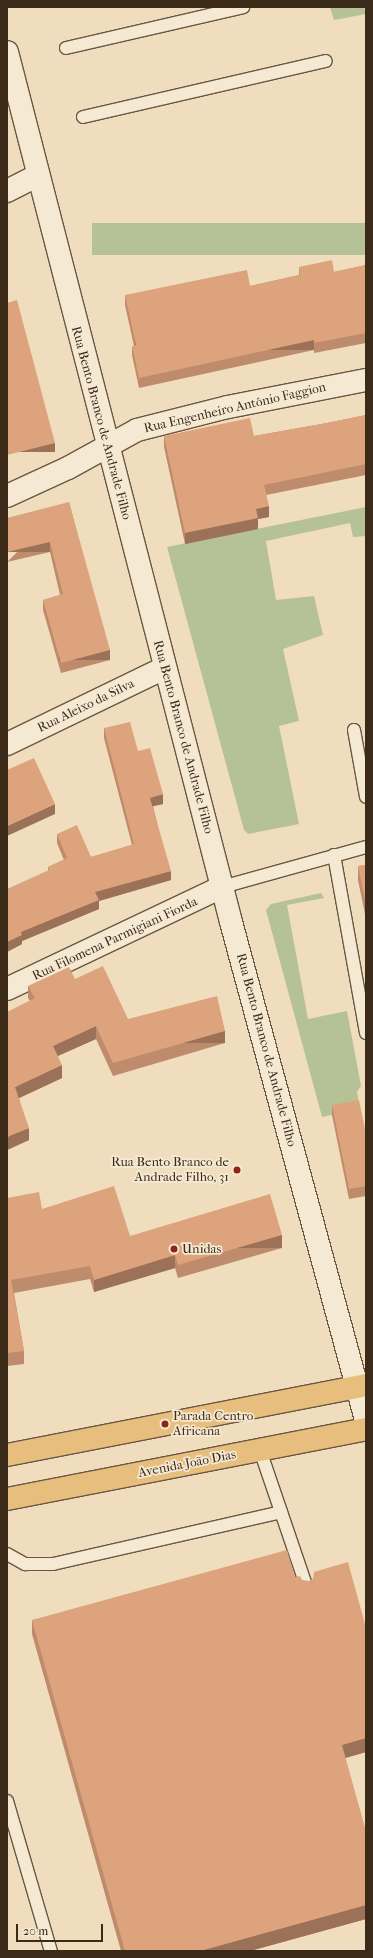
<!DOCTYPE html>
<html>
<head>
<meta charset="utf-8">
<style>
  body { margin:0 }
  #map { position:relative; width:373px; height:1958px; overflow:hidden; background:#f0ddbd; font-family:"IM FELL French Canon",serif }
  div>[style] { position:absolute }
  [style*='--x'] { left:calc(var(--x)*1px); top:calc(var(--y)*1px); width:calc(var(--w)*1px); rotate:calc(var(--a)*1deg) }
  .green>* { inset:0; background:#b5c295; transform-origin:0 0 }
  .roads { filter:drop-shadow(1px 0 #695742) drop-shadow(-1px 0 #695742) drop-shadow(0 1px #695742) drop-shadow(0 -1px #695742) }
  .service>* { height:12px; margin:-6px; padding:0 6px; transform-origin:6px; border-radius:6px; background:#f5e9d4 }
  .minor>* { height:22px; margin:-11px; padding:0 11px; transform-origin:11px; border-radius:11px; background:#f5e9d4 }
  .tertiary>* { height:22px; margin:-11px; padding:0 11px; transform-origin:11px; border-radius:11px; background:#f5e9d4 }
  .primary>* { height:22px; margin:-11px; padding:0 11px; transform-origin:11px; border-radius:11px; background:#e8be7e }
  .wall>* { inset:0; background:#be8c6c }
  .shaded-wall>* { inset:0; background:#9b7258; transform-origin:0 0 }
  .building>* { inset:0; background:#dda37d }
  .dots>* { width:11px; height:11px; translate:-50% -50%; box-sizing:border-box; border:2px solid #f5e9d4; border-radius:50% }
  span { translate:-50% -50%; white-space:nowrap; text-align:center; line-height:1.15; -webkit-text-stroke:3.5px #f5e9d4; paint-order:stroke }
  .street-label { font-size:13px; color:#3c2a19 }
  .poi-label { font-size:13px; color:#3c2a19 }
  .right { translate:-100% -50%; text-align:right }
  .left { translate:0 -50%; text-align:left }
  .frame { position:absolute; inset:0; border:8px solid #3c2a19; pointer-events:none }
  .scale { position:absolute; left:16px; top:1924px; width:87px; height:18px; box-sizing:border-box; border:2px solid #3c2a19; border-top:0; padding-left:5px; font-size:12px; line-height:14px; white-space:nowrap; color:#3c2a19; -webkit-text-stroke:3px #f5e9d4; paint-order:stroke }
</style>
</head>
<body>
<div id="map">
  <div class="green">
    <i style="clip-path:polygon(330px 7px,364px 7px,366px 14px,334px 20px)"></i>
    <i style="left:366px;top:223px;width:32px;height:274px;rotate:90deg"></i>
    <i style="clip-path:polygon(366px 507px,366px 536px,353px 537px,350px 523px,266px 541px,276px 600px,314px 596px,323px 635px,283px 649px,299px 721px,279px 726px,299px 824px,248px 834px,244px 830px,167px 547px)"></i>
    <i style="clip-path:polygon(321px 893px,324px 898px,287px 905px,308px 1019px,347px 1011px,361px 1086px,357px 1092px,360px 1109px,322px 1117px,266px 910px,271px 904px)"></i>
  </div>
  <div class="roads">
    <div class="service">
      <i style="--x:66;--y:48;--w:182;--a:-13"></i>
      <i style="--x:83;--y:117;--w:249;--a:-13"></i>
      <i style="--x:354;--y:730;--w:68;--a:79.8"></i>
      <i style="--x:334;--y:855;--w:181;--a:79.8"></i>
      <i style="--x:222;--y:887;--w:149;--a:-15.5"></i>
      <i style="--x:260;--y:1450;--w:146;--a:71.2"></i>
      <i style="--x:7;--y:1554;--w:21;--a:29"></i>
      <i style="--x:25;--y:1564;--w:28;--a:0"></i>
      <i style="--x:53;--y:1564;--w:234;--a:-12.8"></i>
      <i style="--x:7;--y:1801;--w:156;--a:73.7"></i>
    </div>
    <div class="minor">
      <i style="--x:7;--y:191;--w:35;--a:-27"></i>
      <i style="--x:7;--y:496;--w:67;--a:-24.7"></i>
      <i style="--x:68;--y:468;--w:79;--a:-28.8"></i>
      <i style="--x:137;--y:430;--w:94;--a:-14.2"></i>
      <i style="--x:228;--y:407;--w:141;--a:-11.1"></i>
      <i style="--x:7;--y:744;--w:174;--a:-25.8"></i>
      <i style="--x:7;--y:989;--w:238;--a:-25.4"></i>
    </div>
    <div class="tertiary">
      <i style="--x:7;--y:52;--w:898;--a:75.56"></i>
      <i style="--x:231;--y:922;--w:516;--a:74.83"></i>
    </div>
    <div class="primary">
      <i style="--x:7;--y:1455;--w:366;--a:-11"></i>
      <i style="--x:7;--y:1499;--w:366;--a:-11"></i>
    </div>
  </div>
  <div class="wall">
    <i style="clip-path:polygon(366px 265px,366px 343px,314px 353px,314px 350px,139px 388px,132px 355px,132px 346px,134px 346px,125px 305px,125px 295px,250px 286px,299px 275px,299px 267px,334px 272px)"></i>
    <i style="clip-path:polygon(366px 415px,366px 475px,266px 495px,269px 517px,258px 519px,258px 529px,185px 544px,164px 447px,164px 436px,254px 436px,327px 423px)"></i>
    <i style="clip-path:polygon(69px 502px,110px 660px,61px 673px,43px 610px,43px 600px,60px 595px,50px 552px,7px 562px)"></i>
    <i style="clip-path:polygon(104px 728px,138px 751px,163px 804px,153px 806px,171px 880px,99px 901px,99px 909px,22px 941px,22px 944px,7px 952px,48px 871px,48px 867px,64px 860px,57px 843px,57px 834px,91px 857px,132px 845px,104px 738px)"></i>
    <i style="clip-path:polygon(366px 865px,366px 919px,358px 880px,358px 866px)"></i>
    <i style="clip-path:polygon(75px 979px,128px 1019px,225px 1043px,113px 1076px,96px 1039px,58px 1056px,62px 1078px,19px 1098px,29px 1140px,7px 1150px,30px 1001px,28px 998px,28px 986px)"></i>
    <i style="clip-path:polygon(332px 1105px,366px 1134px,366px 1196px,349px 1199px,332px 1115px)"></i>
    <i style="clip-path:polygon(7px 1198px,130px 1236px,282px 1248px,178px 1278px,175px 1268px,94px 1292px,90px 1279px,14px 1293px,24px 1351px,24px 1364px,7px 1366px)"></i>
    <i style="clip-path:polygon(295px 1577px,302px 1580px,366px 1628px,366px 1752px,345px 1758px,366px 1832px,366px 1919px,250px 1951px,121px 1951px,32px 1634px,32px 1620px)"></i>
  </div>
  <div class="shaded-wall">
    <i style="left:314px;top:340px;width:10px;height:179px;rotate:90deg"></i>
    <i style="left:55px;top:443px;width:9px;height:49px;rotate:90deg"></i>
    <i style="clip-path:polygon(269px 506px,269px 517px,258px 519px,258px 529px,185px 544px,185px 533px,256px 509px)"></i>
    <i style="left:50px;top:542px;width:10px;height:44px;rotate:90deg"></i>
    <i style="left:110px;top:650px;width:10px;height:51px;rotate:90deg"></i>
    <i style="clip-path:polygon(163px 794px,163px 804px,150px 807px,150px 798px)"></i>
    <i style="clip-path:polygon(55px 804px,55px 814px,7px 836px,7px 826px)"></i>
    <i style="clip-path:polygon(171px 871px,171px 880px,99px 901px,99px 909px,22px 941px,22px 944px,7px 952px,7px 942px,21px 932px,95px 892px)"></i>
    <i style="clip-path:polygon(96px 1026px,96px 1039px,53px 1058px,53px 1046px)"></i>
    <i style="left:225px;top:1031px;width:12px;height:116px;rotate:90deg"></i>
    <i style="clip-path:polygon(62px 1065px,62px 1078px,15px 1100px,15px 1087px)"></i>
    <i style="clip-path:polygon(29px 1128px,29px 1140px,7px 1150px,7px 1137px)"></i>
    <i style="left:282px;top:1235px;width:13px;height:108px;rotate:90deg"></i>
    <i style="clip-path:polygon(175px 1255px,175px 1268px,94px 1292px,94px 1280px)"></i>
    <i style="clip-path:polygon(366px 1738px,366px 1752px,342px 1759px,342px 1745px)"></i>
    <i style="clip-path:polygon(366px 1905px,366px 1919px,250px 1951px,200px 1951px)"></i>
  </div>
  <div class="building">
    <i style="clip-path:polygon(332px 260px,334px 272px,366px 265px,366px 333px,314px 343px,314px 340px,139px 378px,132px 346px,136px 345px,125px 295px,247px 270px,250px 286px,300px 275px,299px 267px)"></i>
    <i style="clip-path:polygon(17px 300px,55px 443px,7px 455px,7px 303px)"></i>
    <i style="clip-path:polygon(366px 415px,366px 464px,264px 485px,269px 506px,256px 509px,258px 518px,185px 533px,164px 436px,250px 418px,254px 436px,327px 423px)"></i>
    <i style="clip-path:polygon(69px 502px,110px 650px,61px 663px,43px 600px,63px 594px,50px 542px,7px 552px,7px 518px)"></i>
    <i style="clip-path:polygon(130px 722px,138px 751px,150px 748px,163px 794px,150px 798px,171px 871px,95px 892px,99px 900px,21px 932px,22px 935px,7px 942px,7px 889px,49px 870px,48px 867px,67px 858px,57px 834px,77px 825px,91px 857px,134px 844px,104px 728px)"></i>
    <i style="clip-path:polygon(34px 758px,55px 804px,7px 826px,7px 770px)"></i>
    <i style="clip-path:polygon(366px 865px,366px 905px,358px 866px)"></i>
    <i style="clip-path:polygon(103px 966px,128px 1019px,217px 996px,225px 1031px,113px 1063px,96px 1026px,53px 1046px,62px 1065px,15px 1087px,29px 1128px,7px 1137px,7px 1012px,35px 998px,28px 986px,69px 967px,75px 979px)"></i>
    <i style="clip-path:polygon(359px 1100px,366px 1134px,366px 1186px,349px 1189px,332px 1105px)"></i>
    <i style="clip-path:polygon(114px 1186px,130px 1236px,270px 1194px,282px 1235px,178px 1265px,175px 1255px,94px 1280px,90px 1266px,11px 1280px,24px 1351px,7px 1353px,7px 1198px,39px 1192px,42px 1209px)"></i>
    <i style="clip-path:polygon(287px 1550px,295px 1577px,300px 1576px,302px 1580px,309px 1581px,313px 1579px,314px 1572px,348px 1562px,366px 1628px,366px 1738px,342px 1745px,366px 1832px,366px 1905px,200px 1951px,125px 1951px,32px 1620px)"></i>
  </div>
  <div class="dots">
    <i style="left:237px;top:1170px;background:#8f2418"></i>
    <i style="left:174px;top:1249px;background:#8f2418"></i>
    <i style="left:165px;top:1424px;background:#8f2418"></i>
  </div>
  <div class="street-label">
    <span style="left:235px;top:408px;rotate:-13deg">Rua Engenheiro Antônio Faggion</span>
    <span style="left:101px;top:423px;rotate:75deg">Rua Bento Branco de Andrade Filho</span>
    <span style="left:86px;top:706px;rotate:-26deg">Rua Aleixo da Silva</span>
    <span style="left:183px;top:737px;rotate:75deg">Rua Bento Branco de Andrade Filho</span>
    <span style="left:115px;top:939px;rotate:-25deg">Rua Filomena Parmigiani Fiorda</span>
    <span style="left:266px;top:1050px;rotate:75deg">Rua Bento Branco de Andrade Filho</span>
    <span style="left:187px;top:1464px;rotate:-11deg">Avenida João Dias</span>
  </div>
  <div class="poi-label">
    <span class="right" style="left:229px;top:1170px">Rua Bento Branco de<br>Andrade Filho, 31</span>
    <span class="left" style="left:182px;top:1249px">Unidas</span>
    <span class="left" style="left:173px;top:1424px">Parada Centro<br>Africana</span>
  </div>
  <div class="frame"></div>
  <div class="scale">20 m</div>
</div>
</body>
</html>
